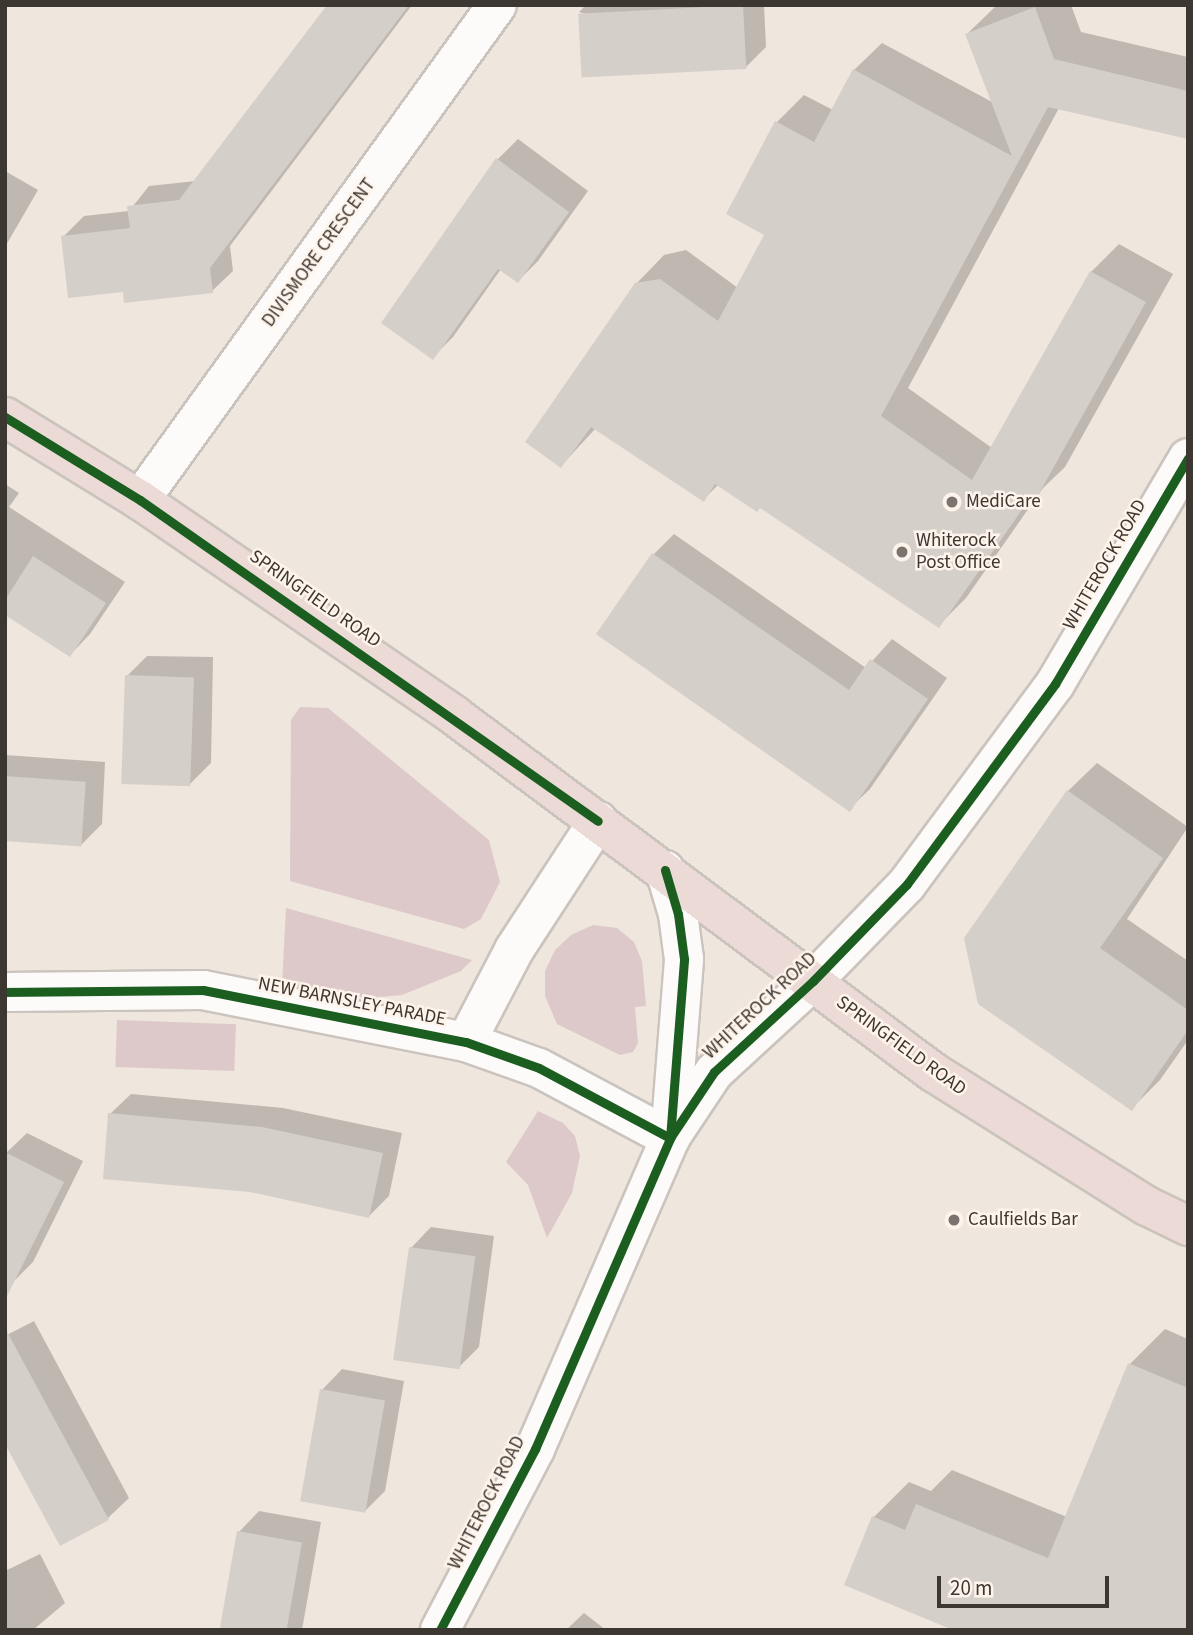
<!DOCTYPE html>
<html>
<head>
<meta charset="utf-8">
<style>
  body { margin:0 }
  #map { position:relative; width:1193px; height:1635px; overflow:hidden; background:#efe6de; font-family:"Source Sans 3",sans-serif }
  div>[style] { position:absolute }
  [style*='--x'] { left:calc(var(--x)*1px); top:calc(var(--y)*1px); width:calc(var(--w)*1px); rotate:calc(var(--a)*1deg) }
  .green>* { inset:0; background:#ddc9ca; transform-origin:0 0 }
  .shadow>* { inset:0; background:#0003 }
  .building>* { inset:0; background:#d5cfc9; transform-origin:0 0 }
  .roads { filter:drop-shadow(2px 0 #cbc3bd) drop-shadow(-2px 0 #cbc3bd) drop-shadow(0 2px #cbc3bd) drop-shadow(0 -2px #cbc3bd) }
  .minor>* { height:38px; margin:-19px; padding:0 19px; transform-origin:19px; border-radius:19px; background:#fdfbfa }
  .highway>* { height:38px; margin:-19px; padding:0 19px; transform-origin:19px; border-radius:19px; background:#ecdad6 }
  .cycleway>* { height:9px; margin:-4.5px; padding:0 4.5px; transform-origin:4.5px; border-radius:4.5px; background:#1b5e20 }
  .dots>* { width:19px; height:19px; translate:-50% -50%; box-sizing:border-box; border:4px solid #fef4ec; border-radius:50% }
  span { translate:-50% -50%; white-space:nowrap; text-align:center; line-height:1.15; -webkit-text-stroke:5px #fef4ec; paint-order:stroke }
  .street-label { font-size:19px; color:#3d3731 }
  .poi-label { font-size:19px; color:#3d3731 }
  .left { translate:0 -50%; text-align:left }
  .frame { position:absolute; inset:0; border:7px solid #3d3731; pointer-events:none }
  .scale { position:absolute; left:937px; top:1576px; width:172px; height:32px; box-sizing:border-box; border:4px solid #3d3731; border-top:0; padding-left:9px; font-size:21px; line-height:24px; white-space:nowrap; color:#3d3731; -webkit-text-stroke:5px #fef4ec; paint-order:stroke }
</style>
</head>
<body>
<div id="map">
  <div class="green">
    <i style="clip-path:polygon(300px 707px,328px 708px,489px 840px,500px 882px,481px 919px,464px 929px,290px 881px,291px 720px)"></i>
    <i style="clip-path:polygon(286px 908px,472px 960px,461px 971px,402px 995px,367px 998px,282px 985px)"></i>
    <i style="clip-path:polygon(593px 925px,617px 928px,634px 942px,642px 961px,646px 1006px,635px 1007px,638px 1043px,633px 1052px,620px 1055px,557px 1024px,545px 996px,545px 971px,555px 950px,571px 935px)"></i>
    <i style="left:117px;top:1020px;width:119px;height:47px;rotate:2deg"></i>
    <i style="clip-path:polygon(538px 1111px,563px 1123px,575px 1136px,580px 1156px,572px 1193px,547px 1238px,528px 1185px,506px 1162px)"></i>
  </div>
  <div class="shadow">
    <i style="clip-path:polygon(329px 5px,412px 5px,230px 246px,233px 271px,212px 291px,124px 290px,63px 237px,84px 216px,129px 211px,149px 186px,196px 181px)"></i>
    <i style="clip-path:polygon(586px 5px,764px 5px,766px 47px,746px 67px,579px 12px)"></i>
    <i style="clip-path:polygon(997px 5px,1071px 5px,1081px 32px,1188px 57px,1188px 137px,1059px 108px,908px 388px,992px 448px,1091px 272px,1119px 244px,1173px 274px,1065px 467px,1043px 488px,966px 598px,939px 625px,760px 506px,719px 484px,704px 499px,596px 428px,561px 466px,636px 284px,664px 255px,686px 250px,738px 288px,767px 234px,777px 122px,804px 95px,833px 110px,854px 70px,882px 43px,994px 103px,967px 34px)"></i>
    <i style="clip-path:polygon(518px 139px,588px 191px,538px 261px,518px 281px,501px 269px,453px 337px,433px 357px,498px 159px)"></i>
    <i style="clip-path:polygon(5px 171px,38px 190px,5px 247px)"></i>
    <i style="clip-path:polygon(5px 484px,19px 493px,9px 507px,125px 582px,90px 634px,70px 655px,5px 613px)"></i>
    <i style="clip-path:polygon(674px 534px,866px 668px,892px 639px,947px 678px,870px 789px,849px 809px,598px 634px,654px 554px)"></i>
    <i style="clip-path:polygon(147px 656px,213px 657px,211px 763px,190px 784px,127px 676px)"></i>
    <i style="clip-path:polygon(5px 755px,105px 762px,102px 824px,81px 845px,5px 839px)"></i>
    <i style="clip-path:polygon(1097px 763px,1188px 827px,1127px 919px,1188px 961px,1188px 1040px,1160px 1080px,1132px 1108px,1068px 791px)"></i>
    <i style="clip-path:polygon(131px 1094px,283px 1108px,402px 1133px,389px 1196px,369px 1216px,250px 1190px,110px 1114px)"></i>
    <i style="clip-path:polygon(27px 1133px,83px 1161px,33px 1262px,13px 1282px,6px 1153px)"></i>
    <i style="clip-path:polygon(431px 1227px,494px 1236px,479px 1347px,459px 1367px,411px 1248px)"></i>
    <i style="clip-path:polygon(34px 1321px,129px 1498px,108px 1518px,61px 1544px,5px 1336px)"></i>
    <i style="clip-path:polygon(1165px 1329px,1188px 1339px,1188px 1630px,846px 1584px,874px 1517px,909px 1482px,931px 1491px,952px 1470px,1067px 1517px,1130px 1364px)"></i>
    <i style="clip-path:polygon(342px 1369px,404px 1381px,385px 1491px,365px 1511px,322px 1390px)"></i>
    <i style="clip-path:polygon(259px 1511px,321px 1522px,302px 1630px,221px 1630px,239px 1532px)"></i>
    <i style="clip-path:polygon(40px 1554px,65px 1603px,33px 1630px,5px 1630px,5px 1571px)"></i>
    <i style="clip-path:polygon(584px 1613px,606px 1630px,566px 1630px)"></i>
  </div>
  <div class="building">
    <i style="clip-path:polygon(327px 5px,409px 5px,210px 268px,213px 293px,124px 303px,123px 292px,68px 298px,61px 236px,130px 228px,127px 206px,179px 200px)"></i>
    <i style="left:743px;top:5px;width:64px;height:165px;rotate:87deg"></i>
    <i style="clip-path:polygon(1035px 7px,1054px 59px,1188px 91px,1188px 139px,1048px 107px,881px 416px,972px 480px,1090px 271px,1146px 302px,1037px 497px,1033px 494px,939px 628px,760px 508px,757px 512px,715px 484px,704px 502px,591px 427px,561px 468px,525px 442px,635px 283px,660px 279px,718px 321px,764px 235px,726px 214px,775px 121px,814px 142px,853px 69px,1012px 156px,965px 34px)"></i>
    <i style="clip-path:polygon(496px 158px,569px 212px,518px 283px,498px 269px,433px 360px,381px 323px)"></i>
    <i style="clip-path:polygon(652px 553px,849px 690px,870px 659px,928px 699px,850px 812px,596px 634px)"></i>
    <i style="clip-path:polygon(33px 556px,106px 603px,70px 657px,5px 615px,5px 600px)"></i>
    <i style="left:125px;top:675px;width:69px;height:109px;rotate:2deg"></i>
    <i style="left:5px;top:776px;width:81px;height:65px;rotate:4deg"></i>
    <i style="clip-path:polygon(1067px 790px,1163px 858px,1100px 948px,1188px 1010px,1188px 1030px,1132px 1111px,978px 1004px,964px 938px)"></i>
    <i style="clip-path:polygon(108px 1113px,262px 1127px,383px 1153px,369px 1218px,250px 1192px,103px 1179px)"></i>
    <i style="clip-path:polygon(5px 1152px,64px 1182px,5px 1300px)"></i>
    <i style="left:409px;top:1247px;width:67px;height:114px;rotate:8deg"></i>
    <i style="clip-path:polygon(5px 1328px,109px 1520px,60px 1546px,5px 1444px)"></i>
    <i style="clip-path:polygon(1128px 1363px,1188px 1388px,1188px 1630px,953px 1630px,844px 1585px,872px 1516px,905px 1530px,916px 1504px,1048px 1558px)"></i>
    <i style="left:320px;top:1389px;width:66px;height:114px;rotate:10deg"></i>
    <i style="left:237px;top:1531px;width:66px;height:101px;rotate:10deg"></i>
  </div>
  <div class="roads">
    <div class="minor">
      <i style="--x:140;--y:500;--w:610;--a:-54.2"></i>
      <i style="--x:5;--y:992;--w:198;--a:-0.6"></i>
      <i style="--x:203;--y:990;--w:268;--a:11.2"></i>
      <i style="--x:466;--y:1042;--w:77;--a:19.6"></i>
      <i style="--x:539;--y:1068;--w:149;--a:28.1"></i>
      <i style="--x:670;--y:1138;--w:180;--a:-85.5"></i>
      <i style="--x:684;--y:959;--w:45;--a:-97.6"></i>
      <i style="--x:678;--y:914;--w:46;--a:-106.5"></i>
      <i style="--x:466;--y:1042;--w:104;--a:-62.4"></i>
      <i style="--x:514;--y:950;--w:154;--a:-56.9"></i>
      <i style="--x:440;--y:1630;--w:204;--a:-62.3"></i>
      <i style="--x:535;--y:1449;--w:339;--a:-66.5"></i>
      <i style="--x:670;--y:1138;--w:79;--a:-56.3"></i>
      <i style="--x:714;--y:1072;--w:134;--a:-42.6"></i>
      <i style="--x:813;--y:981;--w:135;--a:-45.9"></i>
      <i style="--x:907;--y:884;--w:249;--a:-53.5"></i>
      <i style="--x:1055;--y:684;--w:262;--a:-59.5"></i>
    </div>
    <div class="highway">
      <i style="--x:5;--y:417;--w:158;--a:31.6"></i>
      <i style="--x:140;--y:500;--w:382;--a:34.4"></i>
      <i style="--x:455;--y:716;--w:596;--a:36.68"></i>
      <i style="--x:933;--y:1072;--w:252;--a:32.1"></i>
      <i style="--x:1147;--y:1206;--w:46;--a:26"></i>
    </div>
  </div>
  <div class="cycleway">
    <i style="--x:5;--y:417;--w:158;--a:31.6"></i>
    <i style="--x:140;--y:500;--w:559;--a:35.03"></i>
    <i style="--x:5;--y:992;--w:198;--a:-0.6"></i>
    <i style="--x:203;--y:990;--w:268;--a:11.2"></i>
    <i style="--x:466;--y:1042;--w:77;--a:19.6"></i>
    <i style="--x:539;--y:1068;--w:149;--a:28.1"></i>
    <i style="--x:670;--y:1138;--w:180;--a:-85.5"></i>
    <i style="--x:684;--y:959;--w:45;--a:-97.6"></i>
    <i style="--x:678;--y:914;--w:46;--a:-106.5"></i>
    <i style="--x:440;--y:1630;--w:204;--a:-62.3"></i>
    <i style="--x:535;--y:1449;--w:339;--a:-66.5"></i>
    <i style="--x:670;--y:1138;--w:79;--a:-56.3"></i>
    <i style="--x:714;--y:1072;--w:134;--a:-42.6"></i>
    <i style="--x:813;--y:981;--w:135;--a:-45.9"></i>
    <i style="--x:907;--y:884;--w:249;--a:-53.5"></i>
    <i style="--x:1055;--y:684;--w:262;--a:-59.5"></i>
  </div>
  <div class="dots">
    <i style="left:952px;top:502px;background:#7b746e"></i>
    <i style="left:902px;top:552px;background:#7b746e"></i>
    <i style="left:954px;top:1220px;background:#7b746e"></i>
  </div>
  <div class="street-label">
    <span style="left:319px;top:253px;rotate:-54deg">DIVISMORE CRESCENT</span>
    <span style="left:1105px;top:565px;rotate:-60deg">WHITEROCK ROAD</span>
    <span style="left:315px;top:599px;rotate:35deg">SPRINGFIELD ROAD</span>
    <span style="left:352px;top:1002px;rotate:11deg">NEW BARNSLEY PARADE</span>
    <span style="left:760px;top:1006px;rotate:-43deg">WHITEROCK ROAD</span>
    <span style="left:901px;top:1046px;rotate:36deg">SPRINGFIELD ROAD</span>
    <span style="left:487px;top:1503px;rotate:-63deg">WHITEROCK ROAD</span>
  </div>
  <div class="poi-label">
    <span class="left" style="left:966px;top:502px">MediCare</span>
    <span class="left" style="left:916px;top:552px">Whiterock<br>Post Office</span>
    <span class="left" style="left:968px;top:1220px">Caulfields Bar</span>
  </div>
  <div class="frame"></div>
  <div class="scale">20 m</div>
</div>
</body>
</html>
